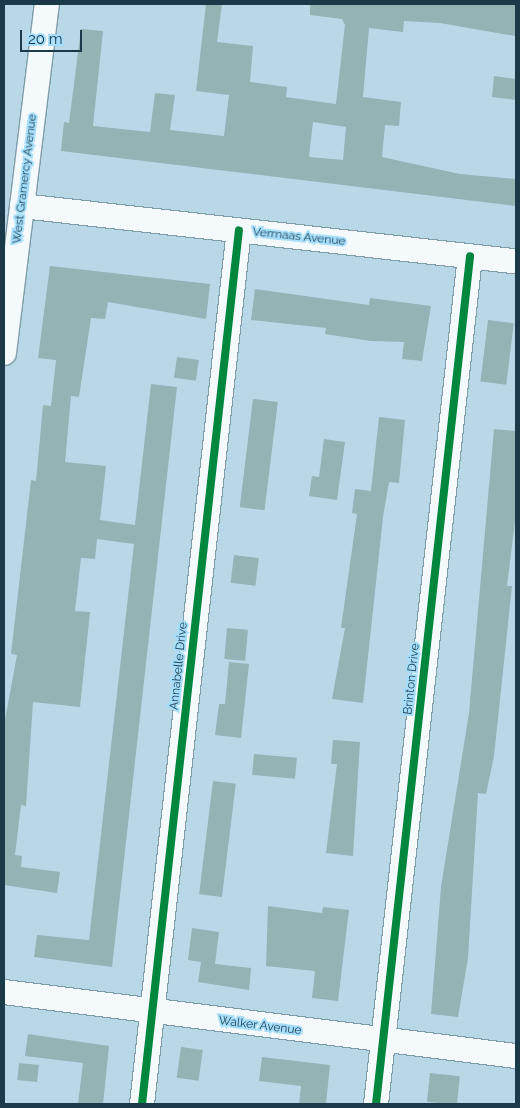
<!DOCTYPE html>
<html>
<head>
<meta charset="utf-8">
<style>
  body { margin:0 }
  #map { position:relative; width:520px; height:1108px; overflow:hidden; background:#b8d8e8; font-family:Raleway,sans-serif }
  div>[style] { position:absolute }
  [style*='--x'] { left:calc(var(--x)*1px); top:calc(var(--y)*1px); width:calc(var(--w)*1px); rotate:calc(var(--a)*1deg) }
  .building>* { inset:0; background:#93b3b5; transform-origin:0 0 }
  .roads { filter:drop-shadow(1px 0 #7f9caa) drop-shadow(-1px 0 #7f9caa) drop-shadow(0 1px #7f9caa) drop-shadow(0 -1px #7f9caa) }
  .minor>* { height:24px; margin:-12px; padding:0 12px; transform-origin:12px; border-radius:12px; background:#f4f9fc }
  .cycleway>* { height:8px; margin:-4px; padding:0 4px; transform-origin:4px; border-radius:4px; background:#00873e }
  span { translate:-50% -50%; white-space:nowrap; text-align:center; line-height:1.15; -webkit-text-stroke:4px #a4defc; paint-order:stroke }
  .street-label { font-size:12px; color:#1b3a49 }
  .frame { position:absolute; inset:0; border:5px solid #1b3a49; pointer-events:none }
  .scale { position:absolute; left:20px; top:30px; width:62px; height:22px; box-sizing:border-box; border:2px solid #1b3a49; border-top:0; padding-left:6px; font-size:15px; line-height:18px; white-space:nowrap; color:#1b3a49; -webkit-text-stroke:4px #a4defc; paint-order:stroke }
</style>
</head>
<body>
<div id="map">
  <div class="building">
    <i style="clip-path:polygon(evenodd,206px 4px,222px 4px,217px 42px,253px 46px,250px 82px,287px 87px,286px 97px,336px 104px,345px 25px,342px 19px,310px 15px,310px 4px,516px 4px,515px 36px,440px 23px,404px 21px,403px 32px,369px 28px,363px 97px,401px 102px,399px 126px,385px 125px,382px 157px,460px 174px,516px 179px,516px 206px,61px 151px,64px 122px,69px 123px,81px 29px,103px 31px,93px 126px,150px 132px,155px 93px,175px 95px,170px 130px,224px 136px,229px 95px,196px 91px,206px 4px,313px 122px,346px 127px,343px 160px,309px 157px,313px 122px)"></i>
    <i style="clip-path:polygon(494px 76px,516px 79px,516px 100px,492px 97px)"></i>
    <i style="clip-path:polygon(50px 266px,210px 284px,206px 319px,108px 302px,105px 319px,91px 318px,79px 397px,71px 396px,65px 462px,106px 466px,100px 520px,135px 525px,151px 384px,177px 387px,112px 967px,34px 957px,37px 935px,89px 940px,134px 544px,97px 539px,95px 559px,81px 558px,75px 611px,90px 612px,80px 707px,33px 702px,26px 806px,21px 805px,15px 855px,22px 856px,21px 867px,60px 872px,57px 893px,4px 885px,4px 725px,17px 655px,11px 654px,31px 480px,36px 481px,43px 405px,51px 406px,56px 360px,38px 358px)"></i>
    <i style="clip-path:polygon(255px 289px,369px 305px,370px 298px,431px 306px,422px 361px,402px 359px,404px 342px,371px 341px,325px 334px,326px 328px,251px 320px)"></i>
    <i style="left:488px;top:320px;width:26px;height:62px;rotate:7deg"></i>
    <i style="left:177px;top:357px;width:22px;height:21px;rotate:8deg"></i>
    <i style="left:253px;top:399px;width:25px;height:109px;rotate:7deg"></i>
    <i style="clip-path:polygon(379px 417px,405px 420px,399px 483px,389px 482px,383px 517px,363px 703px,332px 699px,345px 628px,341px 628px,357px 514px,352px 513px,355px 489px,371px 491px)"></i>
    <i style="clip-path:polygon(494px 429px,516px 431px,516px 513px,507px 586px,512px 586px,494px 756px,486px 794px,478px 793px,468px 958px,458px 1017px,431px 1014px,441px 887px,469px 713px)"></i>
    <i style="clip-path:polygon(324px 439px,345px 442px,337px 500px,309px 496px,312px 476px,319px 477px)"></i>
    <i style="left:234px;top:555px;width:25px;height:28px;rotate:7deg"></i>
    <i style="left:227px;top:628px;width:21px;height:31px;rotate:5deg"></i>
    <i style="clip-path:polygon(229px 662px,249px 664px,241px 738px,215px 735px,219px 704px,225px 704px)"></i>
    <i style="clip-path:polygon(333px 740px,360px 742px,353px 856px,326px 853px,337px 764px,331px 764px)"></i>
    <i style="left:254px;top:754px;width:43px;height:21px;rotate:5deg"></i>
    <i style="left:213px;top:781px;width:23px;height:114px;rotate:7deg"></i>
    <i style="clip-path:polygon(268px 906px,322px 913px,323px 907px,349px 910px,338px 1001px,312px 998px,315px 971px,266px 966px)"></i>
    <i style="clip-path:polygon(192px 928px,219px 932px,215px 964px,251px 968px,249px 990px,198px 982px,201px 962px,188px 960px)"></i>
    <i style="clip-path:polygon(28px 1034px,109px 1046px,103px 1104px,78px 1104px,83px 1063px,25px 1056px)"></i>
    <i style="left:181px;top:1047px;width:22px;height:31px;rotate:8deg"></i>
    <i style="clip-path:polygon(262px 1057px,330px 1065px,326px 1104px,299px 1104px,301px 1086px,259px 1081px)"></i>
    <i style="left:19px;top:1063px;width:20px;height:17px;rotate:6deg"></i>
    <i style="left:430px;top:1073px;width:30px;height:29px;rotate:6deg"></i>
  </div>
  <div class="roads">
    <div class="minor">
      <i style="--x:22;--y:206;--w:497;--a:6.4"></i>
      <i style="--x:4;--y:353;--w:352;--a:-83"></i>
      <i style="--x:4;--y:992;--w:516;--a:7.13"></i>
      <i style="--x:142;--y:1104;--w:879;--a:-83.67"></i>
      <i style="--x:376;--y:1104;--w:853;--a:-83.67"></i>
    </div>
  </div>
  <div class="cycleway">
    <i style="--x:142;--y:1104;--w:879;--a:-83.67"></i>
    <i style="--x:376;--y:1104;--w:853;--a:-83.67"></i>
  </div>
  <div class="street-label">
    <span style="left:25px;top:179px;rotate:-83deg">West Gramercy Avenue</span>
    <span style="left:299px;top:237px;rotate:6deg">Vermaas Avenue</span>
    <span style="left:179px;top:666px;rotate:-84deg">Annabelle Drive</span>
    <span style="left:412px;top:679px;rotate:-84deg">Brinton Drive</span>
    <span style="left:260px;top:1026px;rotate:7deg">Walker Avenue</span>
  </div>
  <div class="frame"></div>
  <div class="scale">20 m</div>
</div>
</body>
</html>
